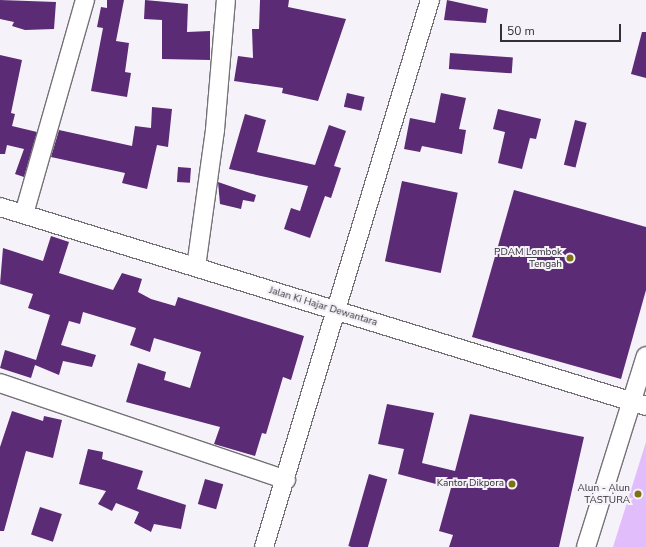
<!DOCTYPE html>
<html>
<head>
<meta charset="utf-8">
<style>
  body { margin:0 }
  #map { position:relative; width:646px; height:547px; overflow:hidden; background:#f6f2fa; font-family:"Nunito Sans",sans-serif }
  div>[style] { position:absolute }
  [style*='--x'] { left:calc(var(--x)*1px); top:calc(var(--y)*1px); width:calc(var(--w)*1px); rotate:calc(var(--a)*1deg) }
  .green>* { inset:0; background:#e2bdfb }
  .building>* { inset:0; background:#5b2b75; transform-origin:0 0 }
  .roads { filter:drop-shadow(1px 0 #757177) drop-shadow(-1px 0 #757177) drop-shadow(0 1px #757177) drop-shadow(0 -1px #757177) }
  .minor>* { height:18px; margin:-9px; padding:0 9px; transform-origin:9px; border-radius:9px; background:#fff }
  .dots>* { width:11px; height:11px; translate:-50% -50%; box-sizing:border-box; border:2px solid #f6f2fa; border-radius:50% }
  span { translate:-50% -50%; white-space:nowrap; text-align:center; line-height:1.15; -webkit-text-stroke:4px #f6f2fa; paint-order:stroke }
  .poi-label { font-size:10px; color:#333134 }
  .right { translate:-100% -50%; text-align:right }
  .street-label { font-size:10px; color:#333134 }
  .scale { position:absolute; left:500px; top:24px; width:121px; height:18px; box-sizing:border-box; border:2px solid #333134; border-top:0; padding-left:5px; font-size:12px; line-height:14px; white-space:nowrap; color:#333134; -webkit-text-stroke:3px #f6f2fa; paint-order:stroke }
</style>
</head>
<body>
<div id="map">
  <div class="green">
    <i style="clip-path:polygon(646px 442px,646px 547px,613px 547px)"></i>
  </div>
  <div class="building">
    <i style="clip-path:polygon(0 0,56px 2px,54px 29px,25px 30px,12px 26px,14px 22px,0 19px)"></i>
    <i style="clip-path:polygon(107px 0,124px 0,116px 41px,129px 43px,125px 72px,131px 73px,127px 97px,91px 91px,103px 28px,97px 27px,101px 7px,107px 8px)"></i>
    <i style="clip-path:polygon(145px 0,188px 4px,187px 32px,210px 31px,210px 60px,162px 59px,162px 20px,144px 19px)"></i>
    <i style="clip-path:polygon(260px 0,289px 0,288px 7px,346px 19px,318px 101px,282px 93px,283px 88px,234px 81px,238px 56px,253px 58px,252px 29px,259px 29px)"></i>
    <i style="clip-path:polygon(447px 0,488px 9px,486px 23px,444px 20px)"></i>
    <i style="clip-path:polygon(642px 32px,646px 32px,646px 78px,631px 74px)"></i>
    <i style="left:450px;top:53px;width:63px;height:16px;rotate:4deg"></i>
    <i style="clip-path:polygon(0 55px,22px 60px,11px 113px,15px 114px,12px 126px,37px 132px,24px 177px,15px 174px,24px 149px,7px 145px,5px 154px,0 154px)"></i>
    <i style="left:347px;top:93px;width:18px;height:14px;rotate:13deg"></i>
    <i style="clip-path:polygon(441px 93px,466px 98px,459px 129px,466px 130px,462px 154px,422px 146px,420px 152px,404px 149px,410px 118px,435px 123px)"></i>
    <i style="clip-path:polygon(152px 107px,172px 109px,168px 147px,157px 145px,147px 189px,122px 183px,125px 173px,51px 157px,59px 130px,132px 146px,135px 126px,151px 128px)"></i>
    <i style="clip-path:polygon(498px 109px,541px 119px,536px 139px,530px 138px,522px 169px,498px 163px,505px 132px,493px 129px)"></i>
    <i style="clip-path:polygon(245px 114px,266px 120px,257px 152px,315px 165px,329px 125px,346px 131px,334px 166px,341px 168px,331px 198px,325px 196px,310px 238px,284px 229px,291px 208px,300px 211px,308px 186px,229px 169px)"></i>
    <i style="left:575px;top:120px;width:12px;height:46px;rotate:14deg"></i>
    <i style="left:178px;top:167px;width:13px;height:15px;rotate:4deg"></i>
    <i style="left:402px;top:181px;width:57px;height:82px;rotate:12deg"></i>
    <i style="clip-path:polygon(218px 182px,256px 195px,254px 202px,243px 200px,241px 209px,220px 204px)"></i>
    <i style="clip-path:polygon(514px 190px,646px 227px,646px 290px,621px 379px,472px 337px)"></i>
    <i style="clip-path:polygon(51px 236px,69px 242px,59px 273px,113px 290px,122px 273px,142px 279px,138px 292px,151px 299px,175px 306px,178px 297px,304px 336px,291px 380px,283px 377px,266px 434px,262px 433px,255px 456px,214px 444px,220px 427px,126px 402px,138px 363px,166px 372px,164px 380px,190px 388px,201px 352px,154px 338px,150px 352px,130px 345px,136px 328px,83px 312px,80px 324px,69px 321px,61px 345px,96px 355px,92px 367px,63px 361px,59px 375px,35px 365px,31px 378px,0 368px,5px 350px,36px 360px,50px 315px,28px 308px,33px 294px,0 284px,3px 248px,43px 261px)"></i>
    <i style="clip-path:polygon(387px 404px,434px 413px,422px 463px,455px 471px,470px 414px,584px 437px,559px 547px,449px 547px,453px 535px,439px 531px,451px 488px,398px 474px,404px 449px,378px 444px)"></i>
    <i style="clip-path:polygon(12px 411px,43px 421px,44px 416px,62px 420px,53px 458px,26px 451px,4px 531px,0 531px,0 447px)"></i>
    <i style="clip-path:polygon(88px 449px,103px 452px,102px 459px,143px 471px,137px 489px,186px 505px,181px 529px,154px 524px,151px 532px,134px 523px,139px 512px,116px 503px,112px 511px,98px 504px,106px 491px,79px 484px)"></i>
    <i style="left:369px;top:474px;width:19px;height:75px;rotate:16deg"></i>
    <i style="left:205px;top:479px;width:19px;height:26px;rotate:16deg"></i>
    <i style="left:40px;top:507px;width:23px;height:29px;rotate:18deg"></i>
  </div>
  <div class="roads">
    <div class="minor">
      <i style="--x:0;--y:207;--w:676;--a:17.12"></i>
      <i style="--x:24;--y:214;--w:223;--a:-74.1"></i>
      <i style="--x:196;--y:267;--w:138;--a:-82.1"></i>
      <i style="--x:215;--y:130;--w:130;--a:-85.2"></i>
      <i style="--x:0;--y:383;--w:302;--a:18.7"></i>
      <i style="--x:264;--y:547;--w:572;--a:-73.12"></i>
      <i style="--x:586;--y:547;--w:200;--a:-72.6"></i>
    </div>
  </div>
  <div class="dots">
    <i style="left:570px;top:258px;background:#7e7214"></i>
    <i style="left:512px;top:484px;background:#7e7214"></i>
    <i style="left:638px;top:494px;background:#7e7214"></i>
  </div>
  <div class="poi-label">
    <span class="right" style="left:562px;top:258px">PDAM Lombok<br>Tengah</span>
    <span class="right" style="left:504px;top:484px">Kantor Dikpora</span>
    <span class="right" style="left:630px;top:494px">Alun - Alun<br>TASTURA</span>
  </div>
  <div class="street-label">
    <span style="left:323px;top:307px;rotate:17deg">Jalan Ki Hajar Dewantara</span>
  </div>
  <div class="scale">50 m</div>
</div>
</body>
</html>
